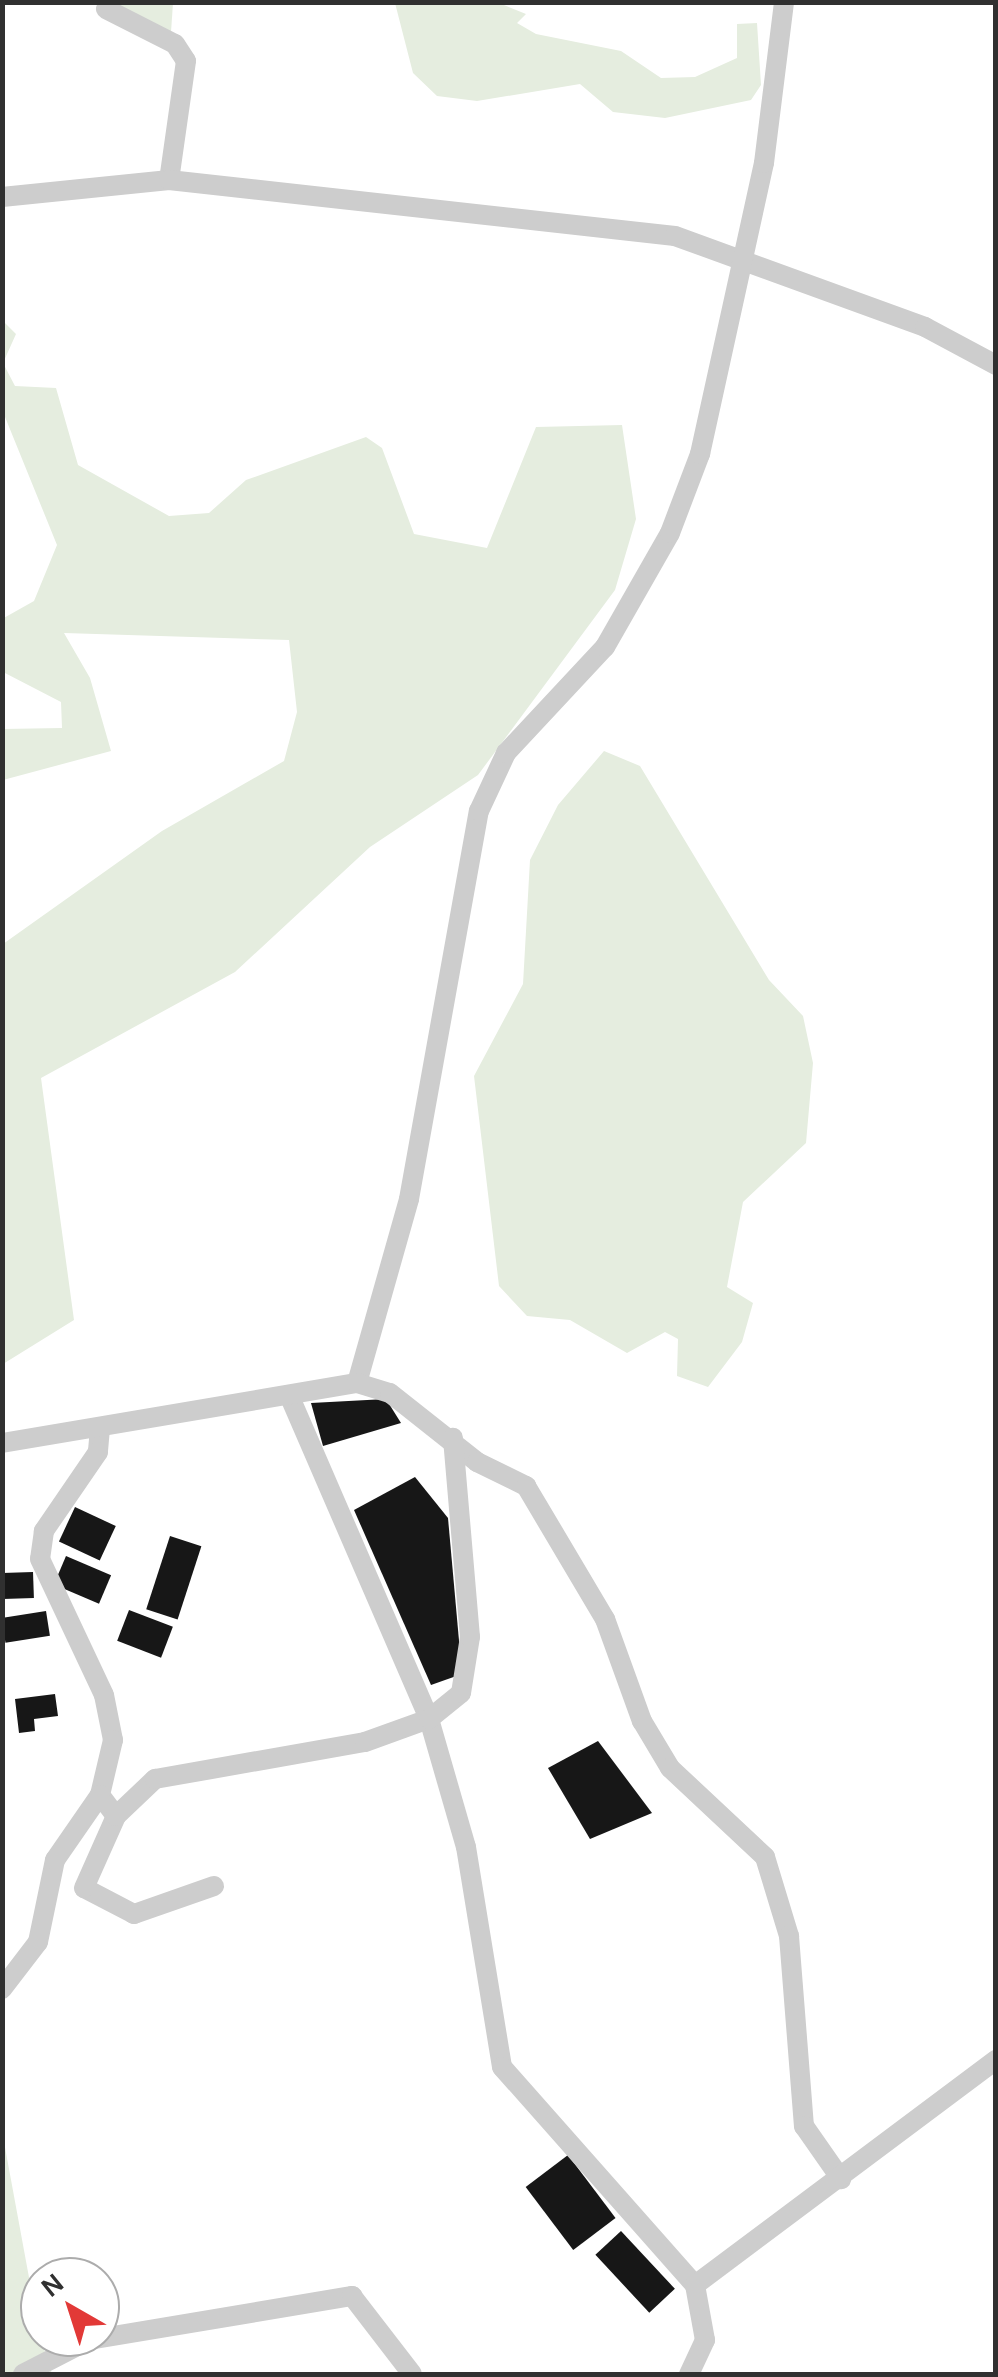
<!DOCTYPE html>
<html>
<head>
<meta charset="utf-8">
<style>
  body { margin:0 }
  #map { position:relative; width:998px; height:2377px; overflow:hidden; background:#fff; font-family:Karla,sans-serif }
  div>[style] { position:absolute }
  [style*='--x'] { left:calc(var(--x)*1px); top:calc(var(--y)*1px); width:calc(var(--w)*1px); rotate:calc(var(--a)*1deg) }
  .green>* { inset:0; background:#e5eddf }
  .building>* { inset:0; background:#171717; transform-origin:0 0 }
  .minor>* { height:20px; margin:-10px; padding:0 10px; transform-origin:10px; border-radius:10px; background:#cdcdcd }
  span { translate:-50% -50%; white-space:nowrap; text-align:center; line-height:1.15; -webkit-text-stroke:10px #fff; paint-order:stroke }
  .frame { position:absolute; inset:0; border:5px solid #303030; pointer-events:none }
  .north { position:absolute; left:20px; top:2257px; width:100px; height:100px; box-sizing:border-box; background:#fff; border:2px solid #acacac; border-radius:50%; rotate:321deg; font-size:28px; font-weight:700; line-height:40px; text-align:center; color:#303030 }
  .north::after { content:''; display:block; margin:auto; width:35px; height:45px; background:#e23937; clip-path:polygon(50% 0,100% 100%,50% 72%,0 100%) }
</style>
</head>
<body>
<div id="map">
  <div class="green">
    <i style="clip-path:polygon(105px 3px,173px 3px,171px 32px)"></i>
    <i style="clip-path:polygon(395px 3px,499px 3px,526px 14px,517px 23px,536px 34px,621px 51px,661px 78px,695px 77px,737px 58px,737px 24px,757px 23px,761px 85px,751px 100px,665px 118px,613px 112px,580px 84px,477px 101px,437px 96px,413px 73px)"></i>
    <i style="clip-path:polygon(4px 322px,16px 334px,3px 363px,15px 386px,56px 388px,78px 465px,169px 516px,209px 513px,246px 480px,366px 437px,382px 448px,414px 534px,487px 548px,536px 427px,622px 425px,636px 519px,615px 590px,478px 775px,370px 847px,235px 972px,41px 1078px,74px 1320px,3px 1364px,3px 944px,162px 831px,284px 761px,297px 712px,289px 640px,64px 633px,90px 678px,111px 751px,3px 780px,3px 729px,62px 728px,61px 702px,3px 672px,2px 619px,34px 601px,57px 545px,3px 412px)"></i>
    <i style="clip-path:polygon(604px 751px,640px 766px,769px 980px,803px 1016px,813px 1063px,806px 1143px,743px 1202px,727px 1287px,753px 1303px,742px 1342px,708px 1387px,677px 1376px,678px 1339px,665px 1332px,627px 1353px,570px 1320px,527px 1316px,499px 1286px,474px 1076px,523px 984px,530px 860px,558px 805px)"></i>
    <i style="clip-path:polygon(2px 2131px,40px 2337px,52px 2374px,3px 2374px)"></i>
  </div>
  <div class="building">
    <i style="clip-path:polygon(386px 1399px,401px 1423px,323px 1446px,311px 1403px)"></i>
    <i style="clip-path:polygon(415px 1477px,448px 1518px,462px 1674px,431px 1685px,354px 1510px)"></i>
    <i style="left:75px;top:1507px;width:45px;height:38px;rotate:25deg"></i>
    <i style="left:170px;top:1536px;width:33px;height:77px;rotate:18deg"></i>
    <i style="left:66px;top:1556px;width:49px;height:31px;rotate:23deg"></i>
    <i style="left:33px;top:1572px;width:26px;height:31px;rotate:88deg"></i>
    <i style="left:129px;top:1610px;width:47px;height:33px;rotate:21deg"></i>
    <i style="left:46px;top:1611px;width:25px;height:45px;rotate:81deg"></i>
    <i style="clip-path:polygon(55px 1694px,58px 1716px,34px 1719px,35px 1731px,19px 1733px,15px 1699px)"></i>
    <i style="clip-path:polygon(598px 1741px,652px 1813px,590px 1839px,548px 1768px)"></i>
    <i style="left:568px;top:2155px;width:79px;height:53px;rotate:53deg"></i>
    <i style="left:621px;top:2231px;width:79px;height:35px;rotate:47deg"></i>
  </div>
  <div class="minor">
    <i style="--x:106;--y:9;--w:77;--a:26.9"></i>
    <i style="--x:175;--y:44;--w:20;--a:57"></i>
    <i style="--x:186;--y:61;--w:120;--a:98.1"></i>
    <i style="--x:2;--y:197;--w:168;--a:-5.8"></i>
    <i style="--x:169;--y:180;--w:509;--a:6.32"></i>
    <i style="--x:675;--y:236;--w:266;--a:20"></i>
    <i style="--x:925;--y:327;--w:81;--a:28.2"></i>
    <i style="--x:357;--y:1383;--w:191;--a:-74.2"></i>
    <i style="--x:409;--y:1199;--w:394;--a:-79.8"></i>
    <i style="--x:479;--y:811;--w:64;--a:-65"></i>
    <i style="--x:506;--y:753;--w:145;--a:-47"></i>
    <i style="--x:605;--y:647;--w:131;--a:-60.3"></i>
    <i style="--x:670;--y:533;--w:85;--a:-69.2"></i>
    <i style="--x:700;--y:454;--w:298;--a:-77.6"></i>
    <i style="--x:764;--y:163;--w:162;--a:-82.9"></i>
    <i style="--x:289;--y:1395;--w:353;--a:66.6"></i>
    <i style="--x:429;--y:1719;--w:133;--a:73.9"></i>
    <i style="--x:466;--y:1847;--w:223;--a:80.7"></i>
    <i style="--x:502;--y:2067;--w:291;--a:48.5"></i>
    <i style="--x:695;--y:2285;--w:56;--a:79.7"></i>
    <i style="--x:705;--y:2340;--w:38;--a:115"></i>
    <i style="--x:100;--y:1428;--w:24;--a:95"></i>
    <i style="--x:98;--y:1452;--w:96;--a:124.4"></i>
    <i style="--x:44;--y:1531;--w:28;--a:98"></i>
    <i style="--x:40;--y:1559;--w:150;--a:64.8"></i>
    <i style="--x:104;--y:1695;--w:46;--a:78.7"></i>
    <i style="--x:113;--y:1740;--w:57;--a:103.3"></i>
    <i style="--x:100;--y:1795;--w:26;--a:53"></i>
    <i style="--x:2;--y:1443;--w:360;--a:-9.6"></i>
    <i style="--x:357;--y:1383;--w:34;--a:17"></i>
    <i style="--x:390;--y:1393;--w:111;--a:38.4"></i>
    <i style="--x:477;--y:1462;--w:55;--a:26.1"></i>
    <i style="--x:526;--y:1486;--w:155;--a:59.3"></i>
    <i style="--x:605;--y:1619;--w:109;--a:70.1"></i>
    <i style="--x:642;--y:1721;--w:55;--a:59.2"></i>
    <i style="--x:670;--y:1768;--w:130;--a:43.1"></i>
    <i style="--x:765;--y:1857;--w:83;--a:73.1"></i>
    <i style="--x:789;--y:1936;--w:191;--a:85.5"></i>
    <i style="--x:804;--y:2126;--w:65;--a:55.1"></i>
    <i style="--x:214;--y:1886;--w:85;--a:160.7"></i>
    <i style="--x:134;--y:1914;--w:56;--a:-152.5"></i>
    <i style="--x:84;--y:1888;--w:79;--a:-66"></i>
    <i style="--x:116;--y:1816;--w:54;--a:-43.5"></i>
    <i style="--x:155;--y:1779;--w:213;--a:-10"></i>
    <i style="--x:365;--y:1742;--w:68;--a:-19.8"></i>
    <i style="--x:429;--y:1719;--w:41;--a:-39.1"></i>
    <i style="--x:461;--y:1693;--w:57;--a:-80.9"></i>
    <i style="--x:470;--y:1637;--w:200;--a:-94.9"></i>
    <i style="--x:2;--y:1989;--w:59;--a:-52.5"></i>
    <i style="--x:38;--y:1942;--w:84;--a:-78.3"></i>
    <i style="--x:55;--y:1860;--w:79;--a:-55.3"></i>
    <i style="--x:695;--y:2285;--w:376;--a:-36.8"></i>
    <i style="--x:23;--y:2374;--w:74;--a:-27.3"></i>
    <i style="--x:89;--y:2340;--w:267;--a:-9.5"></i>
    <i style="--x:352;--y:2296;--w:98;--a:52.4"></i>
  </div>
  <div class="frame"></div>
  <div class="north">N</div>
</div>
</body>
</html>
